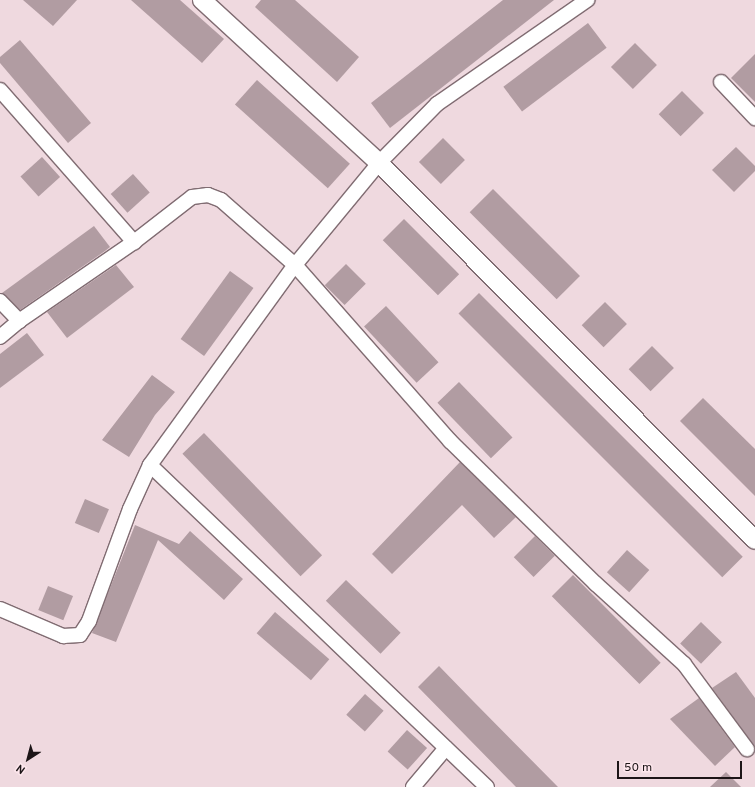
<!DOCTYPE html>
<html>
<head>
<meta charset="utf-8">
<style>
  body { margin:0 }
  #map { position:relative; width:755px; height:787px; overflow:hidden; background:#efd9df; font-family:Overpass,sans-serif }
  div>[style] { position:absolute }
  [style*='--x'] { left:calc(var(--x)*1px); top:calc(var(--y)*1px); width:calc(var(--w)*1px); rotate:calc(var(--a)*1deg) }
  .building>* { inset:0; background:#b19ca2; transform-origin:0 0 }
  .roads { filter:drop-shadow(1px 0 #806c72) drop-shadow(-1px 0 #806c72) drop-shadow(0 1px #806c72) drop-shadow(0 -1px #806c72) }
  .minor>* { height:14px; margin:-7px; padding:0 7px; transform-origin:7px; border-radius:7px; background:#fff }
  .tertiary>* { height:18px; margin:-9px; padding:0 9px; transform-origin:9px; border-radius:9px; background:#fff }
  span { translate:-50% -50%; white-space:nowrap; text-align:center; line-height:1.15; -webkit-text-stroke:3px #fde6ec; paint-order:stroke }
  .north { position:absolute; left:8px; top:739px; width:40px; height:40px; -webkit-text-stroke:3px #fde6ec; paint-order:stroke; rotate:216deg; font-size:11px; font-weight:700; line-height:16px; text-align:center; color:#1c1517 }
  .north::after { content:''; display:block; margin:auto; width:14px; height:18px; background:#1c1517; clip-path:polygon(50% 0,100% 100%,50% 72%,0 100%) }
  .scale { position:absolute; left:617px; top:761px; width:125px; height:18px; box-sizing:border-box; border:2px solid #1c1517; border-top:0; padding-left:5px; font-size:12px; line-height:14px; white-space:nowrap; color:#1c1517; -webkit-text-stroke:3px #fde6ec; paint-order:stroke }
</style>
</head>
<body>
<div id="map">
  <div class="building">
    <i style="clip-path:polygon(23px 0,77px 0,53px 26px)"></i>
    <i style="clip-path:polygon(131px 0,180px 0,224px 39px,202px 63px)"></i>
    <i style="clip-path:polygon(261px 0,295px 0,359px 57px,337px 82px,255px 7px)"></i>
    <i style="clip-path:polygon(503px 0,554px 0,390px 128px,371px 103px)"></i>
    <i style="left:588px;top:23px;width:31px;height:106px;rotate:53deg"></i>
    <i style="clip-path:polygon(20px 40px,91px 123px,68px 143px,0 63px,0 57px)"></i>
    <i style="left:635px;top:43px;width:31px;height:34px;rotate:45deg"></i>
    <i style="clip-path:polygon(755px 54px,755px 102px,731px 78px)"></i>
    <i style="left:257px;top:80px;width:125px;height:33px;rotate:42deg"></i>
    <i style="left:682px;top:91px;width:31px;height:33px;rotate:45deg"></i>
    <i style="left:443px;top:138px;width:31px;height:34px;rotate:45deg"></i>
    <i style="clip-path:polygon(736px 147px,755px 166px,755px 171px,734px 192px,712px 170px)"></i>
    <i style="left:42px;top:157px;width:27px;height:29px;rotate:48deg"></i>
    <i style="left:133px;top:174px;width:25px;height:30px;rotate:48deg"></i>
    <i style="left:493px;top:189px;width:123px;height:33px;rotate:45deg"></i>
    <i style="left:404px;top:219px;width:78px;height:30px;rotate:45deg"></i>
    <i style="clip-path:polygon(94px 226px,110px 247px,105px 251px,20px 310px,2px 293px)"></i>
    <i style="left:346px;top:264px;width:28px;height:30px;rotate:45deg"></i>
    <i style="clip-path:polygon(116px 265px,134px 287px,67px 338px,47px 312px)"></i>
    <i style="left:230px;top:271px;width:29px;height:84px;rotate:36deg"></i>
    <i style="left:479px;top:293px;width:373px;height:29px;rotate:45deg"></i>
    <i style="left:605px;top:302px;width:31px;height:33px;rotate:45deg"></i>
    <i style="left:386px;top:306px;width:77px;height:30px;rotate:47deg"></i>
    <i style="clip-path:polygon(27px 333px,44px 355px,0 388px,0 354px)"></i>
    <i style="left:652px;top:346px;width:31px;height:33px;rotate:45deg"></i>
    <i style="clip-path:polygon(152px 375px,175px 392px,155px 415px,129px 457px,102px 440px)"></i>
    <i style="left:459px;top:382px;width:77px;height:30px;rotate:46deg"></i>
    <i style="clip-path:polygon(703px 398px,755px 449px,755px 496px,680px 421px)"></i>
    <i style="left:204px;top:433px;width:170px;height:30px;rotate:46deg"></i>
    <i style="clip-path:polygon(460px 462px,516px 517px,494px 538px,462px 505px,392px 574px,372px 554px)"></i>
    <i style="left:85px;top:499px;width:26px;height:26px;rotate:23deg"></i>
    <i style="clip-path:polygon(135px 525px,179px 544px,190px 531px,243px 579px,224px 600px,158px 540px,116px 642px,92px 633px)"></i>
    <i style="left:535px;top:536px;width:28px;height:30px;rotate:45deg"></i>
    <i style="left:627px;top:550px;width:30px;height:30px;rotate:42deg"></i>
    <i style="left:573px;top:575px;width:124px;height:30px;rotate:45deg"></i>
    <i style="left:346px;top:580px;width:76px;height:29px;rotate:44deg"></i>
    <i style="left:48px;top:586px;width:27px;height:26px;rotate:22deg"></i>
    <i style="left:275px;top:612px;width:72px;height:28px;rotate:41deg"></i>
    <i style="left:701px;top:622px;width:29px;height:30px;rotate:44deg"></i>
    <i style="clip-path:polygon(439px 666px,473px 701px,558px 787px,516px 787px,418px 687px)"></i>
    <i style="clip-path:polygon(736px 672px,755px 698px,755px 747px,712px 688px)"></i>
    <i style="left:365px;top:694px;width:25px;height:28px;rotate:42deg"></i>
    <i style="clip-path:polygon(699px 698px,735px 747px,715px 766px,670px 719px)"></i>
    <i style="left:407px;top:730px;width:27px;height:29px;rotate:42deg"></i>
    <i style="clip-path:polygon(726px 772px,741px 787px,710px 787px)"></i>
  </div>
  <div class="roads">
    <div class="minor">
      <i style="--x:721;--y:82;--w:50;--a:46.6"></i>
      <i style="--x:0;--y:90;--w:203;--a:48.6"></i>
      <i style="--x:0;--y:301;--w:28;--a:46"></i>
      <i style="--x:19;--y:321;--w:140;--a:-34.5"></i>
      <i style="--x:134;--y:242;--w:73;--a:-37.8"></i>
      <i style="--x:192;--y:197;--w:16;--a:-7"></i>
      <i style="--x:208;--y:195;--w:14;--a:21"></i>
      <i style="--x:221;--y:200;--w:98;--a:41.3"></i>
      <i style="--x:295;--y:265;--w:235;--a:48.6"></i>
      <i style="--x:450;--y:441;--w:204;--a:44.4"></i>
      <i style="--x:596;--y:584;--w:119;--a:42.3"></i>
      <i style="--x:684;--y:664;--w:106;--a:53.5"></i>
      <i style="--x:0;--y:337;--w:25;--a:-40"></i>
      <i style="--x:150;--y:465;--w:466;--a:43.7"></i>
      <i style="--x:0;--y:609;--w:69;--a:23.2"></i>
      <i style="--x:63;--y:636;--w:17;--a:-3"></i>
      <i style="--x:80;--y:635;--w:17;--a:-57"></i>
      <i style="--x:89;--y:621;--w:119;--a:-69.9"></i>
      <i style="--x:130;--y:509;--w:48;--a:-65.6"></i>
      <i style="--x:150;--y:465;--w:247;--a:-54.1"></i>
      <i style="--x:295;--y:265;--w:132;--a:-50.5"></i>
      <i style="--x:379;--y:163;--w:83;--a:-45.5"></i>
      <i style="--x:437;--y:104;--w:183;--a:-34.7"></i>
      <i style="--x:413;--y:787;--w:51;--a:-49.8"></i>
    </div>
    <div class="tertiary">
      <i style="--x:202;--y:0;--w:241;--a:42.6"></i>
      <i style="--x:379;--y:163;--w:532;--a:45.08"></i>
    </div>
  </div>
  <div class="north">N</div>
  <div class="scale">50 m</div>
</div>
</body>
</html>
